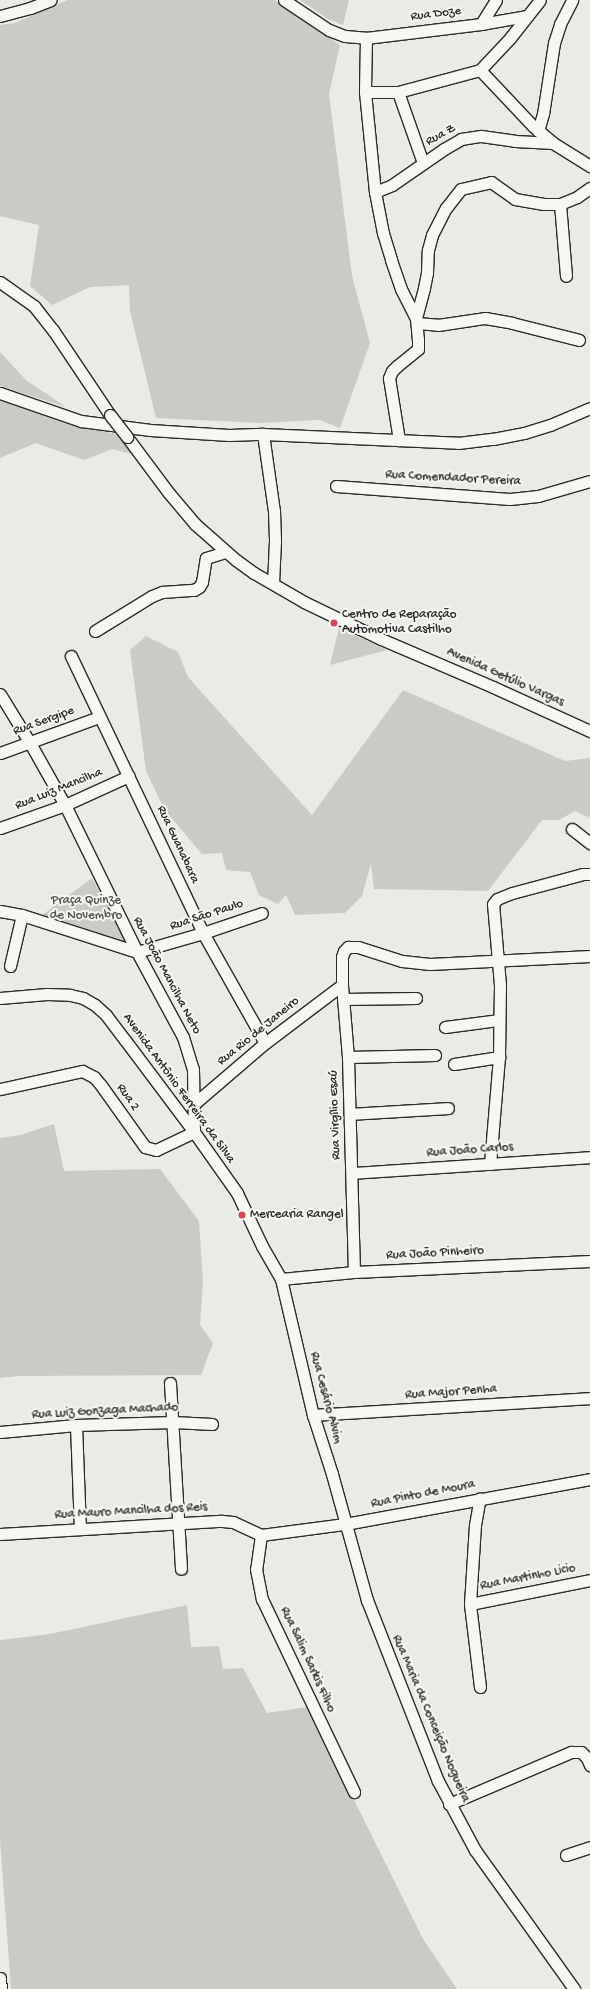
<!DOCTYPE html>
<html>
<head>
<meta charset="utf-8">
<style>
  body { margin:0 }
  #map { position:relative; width:590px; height:1989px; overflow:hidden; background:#eaeae6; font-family:"Gochi Hand",sans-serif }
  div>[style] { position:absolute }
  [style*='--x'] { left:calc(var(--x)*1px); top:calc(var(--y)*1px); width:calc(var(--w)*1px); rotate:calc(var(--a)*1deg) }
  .green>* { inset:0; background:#cacac7 }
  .roads { filter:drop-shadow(1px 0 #2b2b2b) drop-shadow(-1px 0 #2b2b2b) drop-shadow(0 1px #2b2b2b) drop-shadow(0 -1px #2b2b2b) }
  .minor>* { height:11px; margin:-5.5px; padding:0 5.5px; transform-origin:5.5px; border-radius:5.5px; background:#f6f6f2 }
  .bridges { filter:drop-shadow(1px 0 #2b2b2b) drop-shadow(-1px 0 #2b2b2b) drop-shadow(0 1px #2b2b2b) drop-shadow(0 -1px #2b2b2b) }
  .minor-bridge>* { height:11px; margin:-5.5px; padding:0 5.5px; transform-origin:5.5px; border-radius:5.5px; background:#f6f6f2 }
  .dots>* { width:11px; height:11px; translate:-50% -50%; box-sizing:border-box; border:2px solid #f6f6f2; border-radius:50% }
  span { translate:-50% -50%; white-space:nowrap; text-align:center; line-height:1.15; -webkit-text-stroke:4px #f6f6f2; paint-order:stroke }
  .street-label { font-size:13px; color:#2b2b2b }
  .poi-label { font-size:13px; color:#2b2b2b }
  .left { translate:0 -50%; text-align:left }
  .park-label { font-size:13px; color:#535352 }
</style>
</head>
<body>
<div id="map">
  <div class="green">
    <i style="clip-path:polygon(67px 0,275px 0,340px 45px,329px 94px,352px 276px,370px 343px,340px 428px,320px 420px,260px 423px,156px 418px,130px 311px,129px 285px,90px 287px,52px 305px,30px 286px,39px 225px,0 216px,0 25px,15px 23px)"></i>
    <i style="clip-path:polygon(300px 0,349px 0,343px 25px,328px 19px)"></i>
    <i style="clip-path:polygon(0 352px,27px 381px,66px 407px,0 386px)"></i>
    <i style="clip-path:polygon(0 398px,58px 421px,120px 435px,132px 454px,112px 449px,84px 460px,36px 443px,0 458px)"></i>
    <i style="clip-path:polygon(339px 628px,387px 650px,330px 665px)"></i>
    <i style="clip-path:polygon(146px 636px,178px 652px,188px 677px,312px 815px,403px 690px,565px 761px,590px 758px,590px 818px,575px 811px,559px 820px,542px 820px,488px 891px,374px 889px,371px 863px,362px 896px,345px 913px,295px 915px,286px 895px,278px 904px,259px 895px,250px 872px,226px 870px,222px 853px,202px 854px,164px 809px,146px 771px,130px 650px)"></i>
    <i style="clip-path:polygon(92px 878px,129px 945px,41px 916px)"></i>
    <i style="clip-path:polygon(54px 1124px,64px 1171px,160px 1169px,199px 1221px,203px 1282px,200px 1325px,213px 1343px,201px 1375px,20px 1376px,0 1378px,0 1138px,20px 1135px)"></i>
    <i style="clip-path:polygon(187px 1605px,191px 1647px,219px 1646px,223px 1669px,243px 1668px,267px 1713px,308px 1707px,423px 1939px,457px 1989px,11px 1989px,0 1840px,0 1640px,50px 1634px)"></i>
  </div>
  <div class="roads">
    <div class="minor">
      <i style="--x:284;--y:0;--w:54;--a:33.7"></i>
      <i style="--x:329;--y:30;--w:17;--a:21"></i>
      <i style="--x:345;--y:36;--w:21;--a:5"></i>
      <i style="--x:366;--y:38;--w:116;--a:-6.9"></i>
      <i style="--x:481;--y:24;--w:28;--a:-58"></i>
      <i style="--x:0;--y:16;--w:31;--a:-15"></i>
      <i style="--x:30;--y:8;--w:22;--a:-21"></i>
      <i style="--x:481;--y:24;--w:47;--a:-9.9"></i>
      <i style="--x:366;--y:38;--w:54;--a:91.1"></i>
      <i style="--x:365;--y:92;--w:100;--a:84.3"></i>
      <i style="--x:375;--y:192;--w:42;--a:79"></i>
      <i style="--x:383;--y:233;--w:28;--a:73"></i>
      <i style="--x:391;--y:260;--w:31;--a:71"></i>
      <i style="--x:401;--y:289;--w:33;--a:63"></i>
      <i style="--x:416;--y:318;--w:21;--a:85"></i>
      <i style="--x:418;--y:339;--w:10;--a:90"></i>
      <i style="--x:418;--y:349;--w:27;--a:141"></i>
      <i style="--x:397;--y:366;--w:7;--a:135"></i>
      <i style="--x:392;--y:371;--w:8;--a:113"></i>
      <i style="--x:389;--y:378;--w:63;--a:80.8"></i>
      <i style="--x:480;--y:70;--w:77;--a:46.6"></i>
      <i style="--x:533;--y:126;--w:26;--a:40"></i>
      <i style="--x:553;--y:143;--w:44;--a:31.9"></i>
      <i style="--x:365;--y:92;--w:33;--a:0"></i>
      <i style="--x:398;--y:92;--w:85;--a:-15"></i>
      <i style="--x:480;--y:70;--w:44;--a:-46.8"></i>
      <i style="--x:510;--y:38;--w:48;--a:-51.7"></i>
      <i style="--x:398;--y:92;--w:75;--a:70.6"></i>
      <i style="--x:538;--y:131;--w:18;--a:-74"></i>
      <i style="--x:543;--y:114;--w:72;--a:-81.2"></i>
      <i style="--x:554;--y:43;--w:20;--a:-72"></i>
      <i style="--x:560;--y:24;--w:27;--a:-63"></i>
      <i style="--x:375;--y:192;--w:18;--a:-22"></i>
      <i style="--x:392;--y:185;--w:63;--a:-34.7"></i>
      <i style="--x:444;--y:149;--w:20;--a:-30"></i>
      <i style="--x:461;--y:139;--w:20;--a:-9"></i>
      <i style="--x:481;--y:136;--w:34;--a:8"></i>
      <i style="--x:515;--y:141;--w:38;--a:3"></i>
      <i style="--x:560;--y:204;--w:72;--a:85.2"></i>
      <i style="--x:0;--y:282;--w:42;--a:35.2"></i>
      <i style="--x:34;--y:306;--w:31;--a:52"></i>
      <i style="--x:53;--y:330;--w:102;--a:56.2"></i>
      <i style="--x:416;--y:318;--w:31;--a:-75"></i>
      <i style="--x:424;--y:288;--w:15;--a:-79"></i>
      <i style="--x:427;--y:273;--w:23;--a:-88"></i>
      <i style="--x:428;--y:250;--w:16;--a:-75"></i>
      <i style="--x:432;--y:235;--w:30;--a:-63"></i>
      <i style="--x:446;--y:208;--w:24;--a:-52"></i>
      <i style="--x:461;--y:189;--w:31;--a:-13"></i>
      <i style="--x:491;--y:182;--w:29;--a:35"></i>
      <i style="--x:515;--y:199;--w:29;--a:10"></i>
      <i style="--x:544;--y:204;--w:16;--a:0"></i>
      <i style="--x:560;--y:204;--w:18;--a:-22"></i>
      <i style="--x:577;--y:197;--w:16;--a:-35"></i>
      <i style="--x:417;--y:323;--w:21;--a:5"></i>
      <i style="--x:438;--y:325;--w:48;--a:-8.5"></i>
      <i style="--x:485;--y:318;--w:27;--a:10"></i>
      <i style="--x:512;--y:323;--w:69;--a:14.2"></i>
      <i style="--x:0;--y:393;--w:86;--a:19.1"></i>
      <i style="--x:81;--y:421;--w:70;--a:7.4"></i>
      <i style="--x:150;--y:430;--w:79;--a:3.6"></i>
      <i style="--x:229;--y:435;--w:34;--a:-2"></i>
      <i style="--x:263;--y:434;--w:195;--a:2.6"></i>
      <i style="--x:458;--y:443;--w:35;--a:-7"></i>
      <i style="--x:493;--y:439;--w:32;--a:-11"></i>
      <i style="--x:524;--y:433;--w:27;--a:-17"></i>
      <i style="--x:550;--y:425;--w:43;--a:-23"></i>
      <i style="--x:263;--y:434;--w:78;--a:81.9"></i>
      <i style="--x:274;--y:511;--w:30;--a:88"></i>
      <i style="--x:275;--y:541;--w:42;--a:92.7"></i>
      <i style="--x:127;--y:437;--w:69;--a:53.3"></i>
      <i style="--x:168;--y:492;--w:42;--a:49.8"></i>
      <i style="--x:195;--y:524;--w:55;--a:41.3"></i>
      <i style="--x:236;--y:560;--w:22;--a:36"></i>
      <i style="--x:254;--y:573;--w:58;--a:30.1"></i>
      <i style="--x:304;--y:602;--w:85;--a:25.7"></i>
      <i style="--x:381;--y:639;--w:122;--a:23.2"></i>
      <i style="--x:493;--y:687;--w:107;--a:24.4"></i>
      <i style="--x:336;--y:486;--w:174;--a:4.3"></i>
      <i style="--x:510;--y:499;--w:28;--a:-6"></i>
      <i style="--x:538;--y:496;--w:54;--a:-16.1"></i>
      <i style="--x:95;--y:631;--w:67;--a:-31.6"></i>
      <i style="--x:152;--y:596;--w:11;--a:-22"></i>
      <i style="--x:162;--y:592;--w:32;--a:-4"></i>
      <i style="--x:194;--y:590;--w:6;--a:-31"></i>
      <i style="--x:199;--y:587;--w:6;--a:-59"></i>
      <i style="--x:202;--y:582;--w:24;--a:-81"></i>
      <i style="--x:206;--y:558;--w:21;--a:-17"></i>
      <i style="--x:71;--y:656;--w:307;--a:64.5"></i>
      <i style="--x:203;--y:933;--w:126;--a:60.6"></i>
      <i style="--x:0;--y:694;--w:57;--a:58.5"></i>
      <i style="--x:30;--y:743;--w:71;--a:60.6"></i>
      <i style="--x:65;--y:805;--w:164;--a:63.9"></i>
      <i style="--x:137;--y:952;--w:97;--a:61.6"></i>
      <i style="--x:183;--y:1037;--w:34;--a:73"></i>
      <i style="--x:193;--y:1069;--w:63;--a:89.1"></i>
      <i style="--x:194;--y:1132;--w:42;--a:154.7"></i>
      <i style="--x:156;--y:1150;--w:11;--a:-165"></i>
      <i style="--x:145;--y:1147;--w:77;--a:-125.5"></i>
      <i style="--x:100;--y:1084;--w:9;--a:-131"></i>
      <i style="--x:94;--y:1077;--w:13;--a:-153"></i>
      <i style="--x:82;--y:1071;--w:84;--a:167.6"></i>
      <i style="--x:0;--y:753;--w:105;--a:-20"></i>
      <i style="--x:0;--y:828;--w:69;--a:-19.5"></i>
      <i style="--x:65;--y:805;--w:70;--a:-24.4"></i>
      <i style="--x:572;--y:829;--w:23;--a:38"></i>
      <i style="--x:0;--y:911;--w:22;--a:10"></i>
      <i style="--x:22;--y:915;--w:121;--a:17.8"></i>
      <i style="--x:137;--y:952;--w:69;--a:-16.1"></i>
      <i style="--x:203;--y:933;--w:62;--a:-18.7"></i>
      <i style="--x:10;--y:966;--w:52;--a:-76.8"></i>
      <i style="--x:0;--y:998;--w:47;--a:-4.9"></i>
      <i style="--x:47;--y:994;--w:23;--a:2"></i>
      <i style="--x:70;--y:995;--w:13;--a:13"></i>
      <i style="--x:83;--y:998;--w:14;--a:30"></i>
      <i style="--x:95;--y:1005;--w:15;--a:42"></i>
      <i style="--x:106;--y:1015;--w:31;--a:53"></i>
      <i style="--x:125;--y:1040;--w:115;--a:53.1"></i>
      <i style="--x:194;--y:1132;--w:75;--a:54.8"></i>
      <i style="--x:237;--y:1193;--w:59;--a:64.7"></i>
      <i style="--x:262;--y:1246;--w:38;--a:60"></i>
      <i style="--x:281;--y:1279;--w:140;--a:76.8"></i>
      <i style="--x:313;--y:1415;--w:62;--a:72.1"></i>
      <i style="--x:332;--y:1474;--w:131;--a:74.5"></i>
      <i style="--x:367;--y:1600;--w:194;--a:68.6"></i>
      <i style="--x:438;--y:1781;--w:78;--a:61.8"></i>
      <i style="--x:475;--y:1850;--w:171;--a:54.5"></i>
      <i style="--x:343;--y:999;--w:73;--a:-0.8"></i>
      <i style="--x:445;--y:1027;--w:53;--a:-7.5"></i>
      <i style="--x:348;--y:1057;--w:87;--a:-1.3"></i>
      <i style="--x:454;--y:1064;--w:46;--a:-8.8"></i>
      <i style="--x:195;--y:1103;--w:92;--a:-40.6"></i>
      <i style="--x:265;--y:1043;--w:96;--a:-37"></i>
      <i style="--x:350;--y:1114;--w:98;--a:-3.5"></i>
      <i style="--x:490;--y:1164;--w:107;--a:-85.2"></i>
      <i style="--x:499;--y:1057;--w:72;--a:-89.2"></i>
      <i style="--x:500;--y:985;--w:81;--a:-94.9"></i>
      <i style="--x:493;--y:904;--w:6;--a:-51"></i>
      <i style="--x:497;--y:899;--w:16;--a:-22"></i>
      <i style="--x:512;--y:893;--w:73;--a:-15"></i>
      <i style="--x:583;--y:874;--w:7;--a:0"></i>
      <i style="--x:352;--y:1173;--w:239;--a:-3.8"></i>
      <i style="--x:354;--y:1272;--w:215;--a:-91.6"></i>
      <i style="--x:348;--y:1057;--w:72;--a:-94.8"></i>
      <i style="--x:342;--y:985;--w:28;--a:-90"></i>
      <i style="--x:342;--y:957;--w:6;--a:-72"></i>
      <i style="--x:344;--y:951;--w:6;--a:-45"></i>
      <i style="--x:348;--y:947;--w:10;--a:0"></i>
      <i style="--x:358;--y:947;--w:46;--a:17.7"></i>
      <i style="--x:402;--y:961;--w:28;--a:6"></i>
      <i style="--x:430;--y:964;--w:160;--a:-2.9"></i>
      <i style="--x:281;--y:1279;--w:73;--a:-5.5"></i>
      <i style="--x:354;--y:1272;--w:236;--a:-2.7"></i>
      <i style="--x:170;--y:1383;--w:186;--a:86.6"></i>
      <i style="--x:313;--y:1415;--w:278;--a:-3.5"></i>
      <i style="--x:76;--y:1425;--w:104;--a:87.8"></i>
      <i style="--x:0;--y:1432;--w:76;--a:-5.3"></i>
      <i style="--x:76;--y:1425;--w:97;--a:-1.8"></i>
      <i style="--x:173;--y:1422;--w:39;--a:3"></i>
      <i style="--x:0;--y:1534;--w:222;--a:-3.4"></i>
      <i style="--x:222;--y:1521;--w:11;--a:5"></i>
      <i style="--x:233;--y:1522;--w:31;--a:25"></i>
      <i style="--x:261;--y:1535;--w:85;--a:-7.5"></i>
      <i style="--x:345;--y:1524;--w:249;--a:-10.4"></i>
      <i style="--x:261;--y:1535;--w:34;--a:98"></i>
      <i style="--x:256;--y:1569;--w:31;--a:79"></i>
      <i style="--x:262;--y:1599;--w:214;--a:64.5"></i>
      <i style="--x:470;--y:1604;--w:122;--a:-11.3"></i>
      <i style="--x:480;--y:1687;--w:84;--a:-96.9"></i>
      <i style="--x:470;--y:1604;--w:79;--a:-86.4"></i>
      <i style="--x:475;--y:1525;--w:27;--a:-80"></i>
      <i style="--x:449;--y:1804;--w:133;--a:-23.1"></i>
      <i style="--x:571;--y:1752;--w:10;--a:0"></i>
      <i style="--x:581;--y:1752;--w:8;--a:45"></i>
      <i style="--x:587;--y:1758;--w:8;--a:67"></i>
      <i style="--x:566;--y:1855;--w:25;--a:-18"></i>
      <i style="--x:0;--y:1978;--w:11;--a:85"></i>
    </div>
  </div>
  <div class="bridges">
    <div class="minor-bridge">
      <i style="--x:110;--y:415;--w:28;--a:52"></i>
    </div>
  </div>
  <div class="dots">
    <i style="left:334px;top:623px;background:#d1495b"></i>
    <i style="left:242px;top:1215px;background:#d1495b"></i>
  </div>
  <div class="street-label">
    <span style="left:436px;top:15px;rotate:-7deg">Rua Doze</span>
    <span style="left:441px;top:136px;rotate:-29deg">Rua Z</span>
    <span style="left:453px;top:479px;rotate:3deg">Rua Comendador Pereira</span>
    <span style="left:505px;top:678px;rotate:24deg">Avenida Getúlio Vargas</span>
    <span style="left:44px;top:722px;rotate:-20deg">Rua Sergipe</span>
    <span style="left:59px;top:790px;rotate:-22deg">Rua Luiz Mancilha</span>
    <span style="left:177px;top:845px;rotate:65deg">Rua Guanabara</span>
    <span style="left:207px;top:916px;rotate:-18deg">Rua São Paulo</span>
    <span style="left:166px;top:976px;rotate:62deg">Rua João Mancilha Neto</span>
    <span style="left:259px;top:1032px;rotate:-39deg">Rua Rio de Janeiro</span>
    <span style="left:178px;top:1089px;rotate:54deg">Avenida Antônio Ferreira da Silva</span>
    <span style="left:127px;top:1098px;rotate:55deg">Rua 2</span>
    <span style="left:336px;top:1115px;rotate:-92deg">Rua Virgílio Esaú</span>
    <span style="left:470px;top:1151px;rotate:-4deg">Rua João Carlos</span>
    <span style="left:435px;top:1254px;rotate:-3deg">Rua João Pinheiro</span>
    <span style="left:451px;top:1393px;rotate:-4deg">Rua Major Penha</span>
    <span style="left:325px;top:1398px;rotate:75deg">Rua Cesário Alvim</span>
    <span style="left:105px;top:1412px;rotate:-3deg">Rua Luiz Gonzaga Machado</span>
    <span style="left:423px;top:1495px;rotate:-11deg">Rua Pinto de Moura</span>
    <span style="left:131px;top:1512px;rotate:-3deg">Rua Mauro Mancilha dos Reis</span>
    <span style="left:528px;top:1578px;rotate:-11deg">Rua Martinho Licio</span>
    <span style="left:307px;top:1660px;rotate:65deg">Rua Salim Sarkis Filho</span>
    <span style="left:430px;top:1719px;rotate:67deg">Rua Maria da Conceição Nogueira</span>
  </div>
  <div class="poi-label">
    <span class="left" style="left:342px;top:623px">Centro de Reparação<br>Automotiva Castilho</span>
    <span class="left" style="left:250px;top:1215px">Mercearia Rangel</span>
  </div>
  <div class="park-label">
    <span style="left:86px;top:909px">Praça Quinze<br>de Novembro</span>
  </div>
</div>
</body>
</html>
